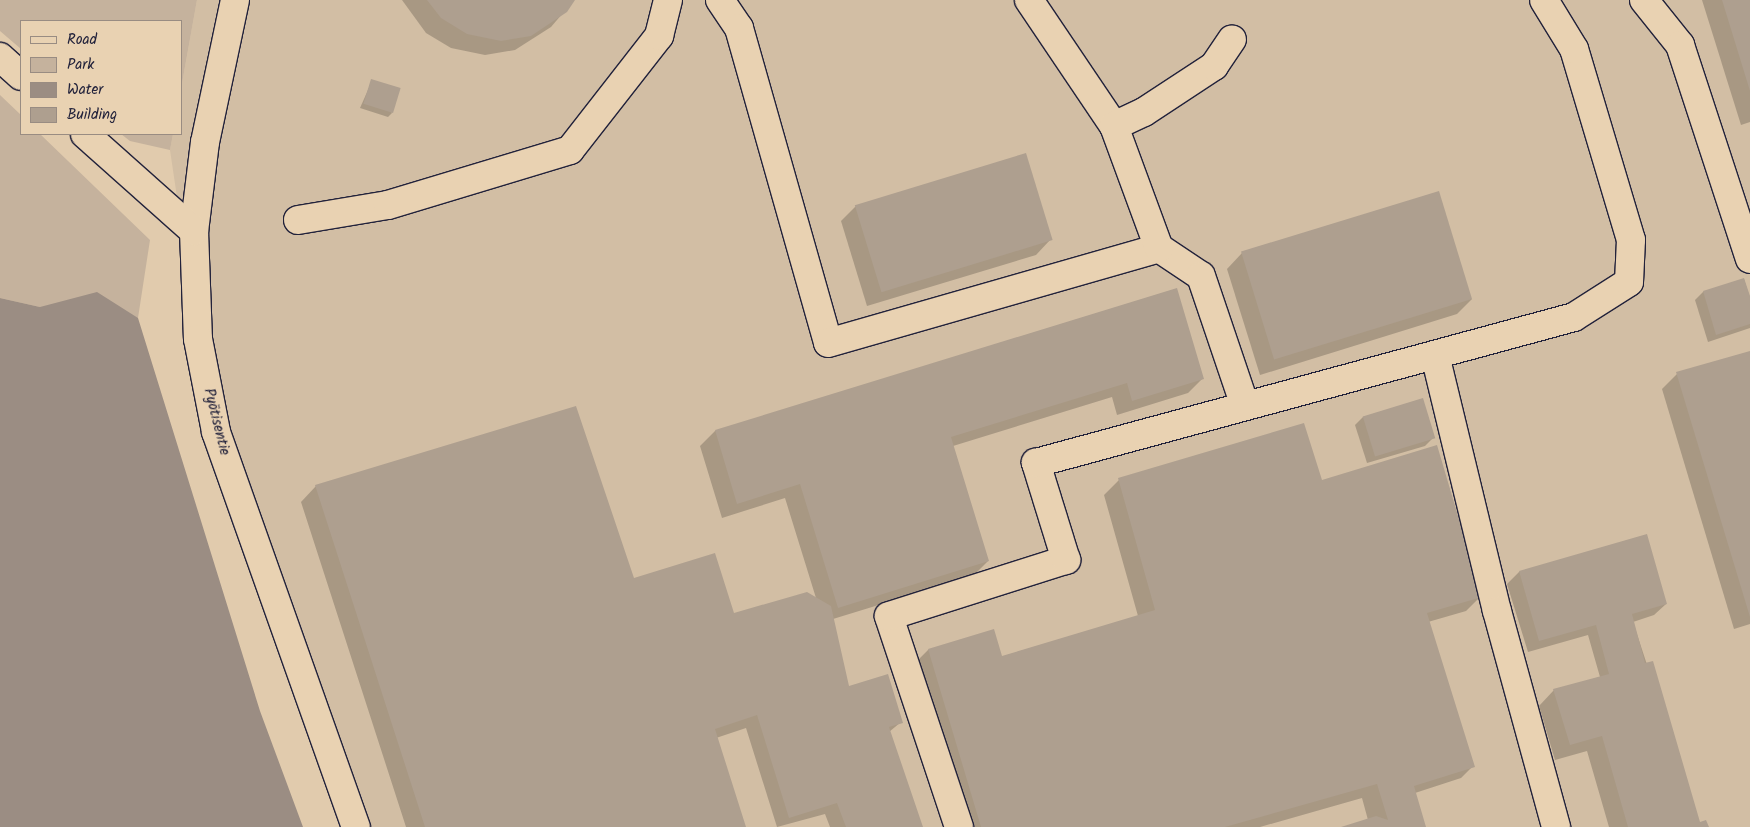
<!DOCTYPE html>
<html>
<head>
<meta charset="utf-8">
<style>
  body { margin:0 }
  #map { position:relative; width:1750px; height:827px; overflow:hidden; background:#e1cbad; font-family:Kalam,sans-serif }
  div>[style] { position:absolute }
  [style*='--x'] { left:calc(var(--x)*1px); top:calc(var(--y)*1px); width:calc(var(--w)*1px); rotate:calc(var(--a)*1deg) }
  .built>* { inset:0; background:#d2bea4 }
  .green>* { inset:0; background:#c5b29d }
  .water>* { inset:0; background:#9b8d83 }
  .shadow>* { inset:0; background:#0003 }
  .building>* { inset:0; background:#ae9f8f; transform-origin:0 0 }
  .roads { filter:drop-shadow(1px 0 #22223b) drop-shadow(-1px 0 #22223b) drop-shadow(0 1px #22223b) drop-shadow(0 -1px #22223b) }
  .minor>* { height:28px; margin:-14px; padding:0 14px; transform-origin:14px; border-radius:14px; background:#e9d2b2 }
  span { translate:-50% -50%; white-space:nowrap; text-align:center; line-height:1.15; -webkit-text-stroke:4px #e9d2b2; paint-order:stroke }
  .street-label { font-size:15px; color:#22223b }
  .legend { position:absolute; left:20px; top:20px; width:162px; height:115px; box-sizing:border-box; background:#e9d2b2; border:1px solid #998c82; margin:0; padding:6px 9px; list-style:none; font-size:15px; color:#22223b }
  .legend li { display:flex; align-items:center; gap:10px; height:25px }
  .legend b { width:25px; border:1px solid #998c82 }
</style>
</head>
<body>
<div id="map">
  <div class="built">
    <i style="clip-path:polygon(197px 0,1750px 0,1750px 827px,356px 827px,198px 339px,170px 150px,173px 134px,181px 134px,181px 89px)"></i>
  </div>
  <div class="green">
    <i style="clip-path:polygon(0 0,197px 0,181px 89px,181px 21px,21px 21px,21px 49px,0 31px)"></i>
    <i style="clip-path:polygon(0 95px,21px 115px,21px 134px,40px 134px,150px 240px,138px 318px,40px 307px,0 298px)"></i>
    <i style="clip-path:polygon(121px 134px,173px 134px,170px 150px,130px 141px)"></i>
  </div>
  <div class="water">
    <i style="clip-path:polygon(97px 292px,138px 318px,260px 711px,303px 827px,0 827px,0 298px,40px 307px)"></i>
  </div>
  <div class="shadow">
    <i style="clip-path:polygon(402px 0,574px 0,551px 27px,515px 50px,485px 55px,451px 48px,426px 33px)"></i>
    <i style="clip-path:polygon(1702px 0,1750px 0,1750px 122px,1741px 125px)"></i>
    <i style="clip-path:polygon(372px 81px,392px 113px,388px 117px,360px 108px)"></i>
    <i style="clip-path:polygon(856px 206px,1051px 239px,1036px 255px,867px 306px,841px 221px)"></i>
    <i style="clip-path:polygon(1242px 253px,1472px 299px,1457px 314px,1260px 375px,1227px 269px)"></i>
    <i style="clip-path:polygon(1744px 279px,1750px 300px,1750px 328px,1708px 342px,1695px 300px,1703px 292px)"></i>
    <i style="clip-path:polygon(1176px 289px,1203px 378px,1188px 393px,1117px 415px,1112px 397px,953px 446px,988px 561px,973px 576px,833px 619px,847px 685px,901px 722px,889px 732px,922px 827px,830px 827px,825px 814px,777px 827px,746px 728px,716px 738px,745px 827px,406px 827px,301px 502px,316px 486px,633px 580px,733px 614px,816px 598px,785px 498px,722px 518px,700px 446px,715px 431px)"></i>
    <i style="clip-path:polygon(1750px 356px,1750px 624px,1734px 629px,1662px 389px,1677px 374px)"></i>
    <i style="clip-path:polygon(1422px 400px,1433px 438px,1425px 446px,1367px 463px,1355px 425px,1363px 417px)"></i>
    <i style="clip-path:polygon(1119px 480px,1321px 481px,1481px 596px,1466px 611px,1428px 622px,1473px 766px,1461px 778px,1415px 793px,1425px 827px,1344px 827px,1368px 820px,1362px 798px,1260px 827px,962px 827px,913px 665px,928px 650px,993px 631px,1001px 657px,1138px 616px,1104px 495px)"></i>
    <i style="clip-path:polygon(1646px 535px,1666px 604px,1654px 615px,1633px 622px,1699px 823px,1707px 827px,1609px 827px,1587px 751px,1555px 760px,1539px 706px,1554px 690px,1600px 677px,1588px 635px,1528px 652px,1507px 584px,1519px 572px)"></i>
  </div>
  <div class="building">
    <i style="clip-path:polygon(427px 0,575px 0,567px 12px,531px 36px,501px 41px,467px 34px,441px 18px)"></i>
    <i style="clip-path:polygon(1722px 0,1750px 0,1750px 91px)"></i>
    <i style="left:371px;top:79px;width:31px;height:26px;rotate:17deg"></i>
    <i style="left:1026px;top:153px;width:91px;height:179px;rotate:73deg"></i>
    <i style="left:1439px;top:191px;width:113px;height:207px;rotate:73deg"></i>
    <i style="clip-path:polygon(1744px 278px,1750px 296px,1750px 324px,1716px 335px,1703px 291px)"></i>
    <i style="clip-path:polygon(1177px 288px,1204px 379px,1132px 401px,1127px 383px,951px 437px,989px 561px,838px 608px,800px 484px,737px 504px,715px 430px)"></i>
    <i style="clip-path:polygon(1750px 351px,1750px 617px,1676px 372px)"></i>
    <i style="left:1423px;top:398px;width:42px;height:63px;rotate:73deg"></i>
    <i style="clip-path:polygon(576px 406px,634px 578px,715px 553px,734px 613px,807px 592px,831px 606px,849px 686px,888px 674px,903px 723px,889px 727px,923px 827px,846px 827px,837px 803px,789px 818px,757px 715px,715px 729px,746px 827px,425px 827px,315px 485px)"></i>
    <i style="clip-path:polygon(1304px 423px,1322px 480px,1437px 445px,1482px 597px,1427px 613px,1475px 767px,1414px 786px,1426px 827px,1341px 827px,1376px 816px,1388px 820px,1377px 784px,1225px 827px,981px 827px,928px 649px,994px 629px,1002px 656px,1155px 610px,1118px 478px)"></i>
    <i style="clip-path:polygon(1647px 534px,1667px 604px,1632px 614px,1645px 663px,1653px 661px,1700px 822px,1706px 820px,1709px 827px,1628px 827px,1602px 736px,1570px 745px,1553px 689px,1609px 674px,1596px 625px,1539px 641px,1519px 571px)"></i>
  </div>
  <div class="roads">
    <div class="minor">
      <i style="--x:235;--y:0;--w:145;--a:101.9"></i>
      <i style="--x:205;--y:142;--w:90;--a:97"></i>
      <i style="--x:194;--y:231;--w:108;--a:87.9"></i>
      <i style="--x:198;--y:339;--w:95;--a:79"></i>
      <i style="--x:216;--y:432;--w:419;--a:70.5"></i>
      <i style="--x:720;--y:0;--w:34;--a:56"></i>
      <i style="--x:739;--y:28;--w:327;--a:74.2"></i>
      <i style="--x:828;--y:343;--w:344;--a:-16"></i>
      <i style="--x:1159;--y:248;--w:50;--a:33.7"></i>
      <i style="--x:1201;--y:276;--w:137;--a:71.3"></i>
      <i style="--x:1029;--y:0;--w:152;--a:56"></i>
      <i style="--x:1114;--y:126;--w:130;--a:69.8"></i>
      <i style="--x:1644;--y:0;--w:58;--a:51.3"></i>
      <i style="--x:1680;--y:45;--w:225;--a:71.9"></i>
      <i style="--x:0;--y:57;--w:28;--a:42"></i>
      <i style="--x:1114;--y:126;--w:33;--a:-25"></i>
      <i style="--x:1144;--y:112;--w:84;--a:-33.3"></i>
      <i style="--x:1214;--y:66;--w:32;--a:-56"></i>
      <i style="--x:85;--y:134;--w:146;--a:41.7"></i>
      <i style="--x:298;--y:220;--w:91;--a:-9.5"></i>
      <i style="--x:388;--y:205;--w:190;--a:-16.8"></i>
      <i style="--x:570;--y:150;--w:145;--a:-52"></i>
      <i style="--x:659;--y:36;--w:37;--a:-76"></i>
      <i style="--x:1435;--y:355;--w:263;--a:76.4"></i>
      <i style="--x:1497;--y:611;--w:224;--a:74.7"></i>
      <i style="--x:959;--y:827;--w:222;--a:-108.4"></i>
      <i style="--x:889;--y:616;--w:186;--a:-17.6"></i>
      <i style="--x:1066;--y:560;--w:102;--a:-107.2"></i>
      <i style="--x:1036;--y:463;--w:557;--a:-15.18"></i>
      <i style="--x:1574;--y:317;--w:65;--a:-32.5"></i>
      <i style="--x:1629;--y:282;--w:42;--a:-87.3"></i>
      <i style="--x:1631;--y:240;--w:199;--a:-106.6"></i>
      <i style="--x:1574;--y:49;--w:57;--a:-121.5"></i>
    </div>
  </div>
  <div class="street-label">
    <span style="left:216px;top:422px;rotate:76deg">Pyötisentie</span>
  </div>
  <ul class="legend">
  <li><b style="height:6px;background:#e9d2b2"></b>Road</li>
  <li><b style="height:14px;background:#c5b29d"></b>Park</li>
  <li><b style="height:14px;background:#9b8d83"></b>Water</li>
  <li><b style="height:14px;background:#ae9f8f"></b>Building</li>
  </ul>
</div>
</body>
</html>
